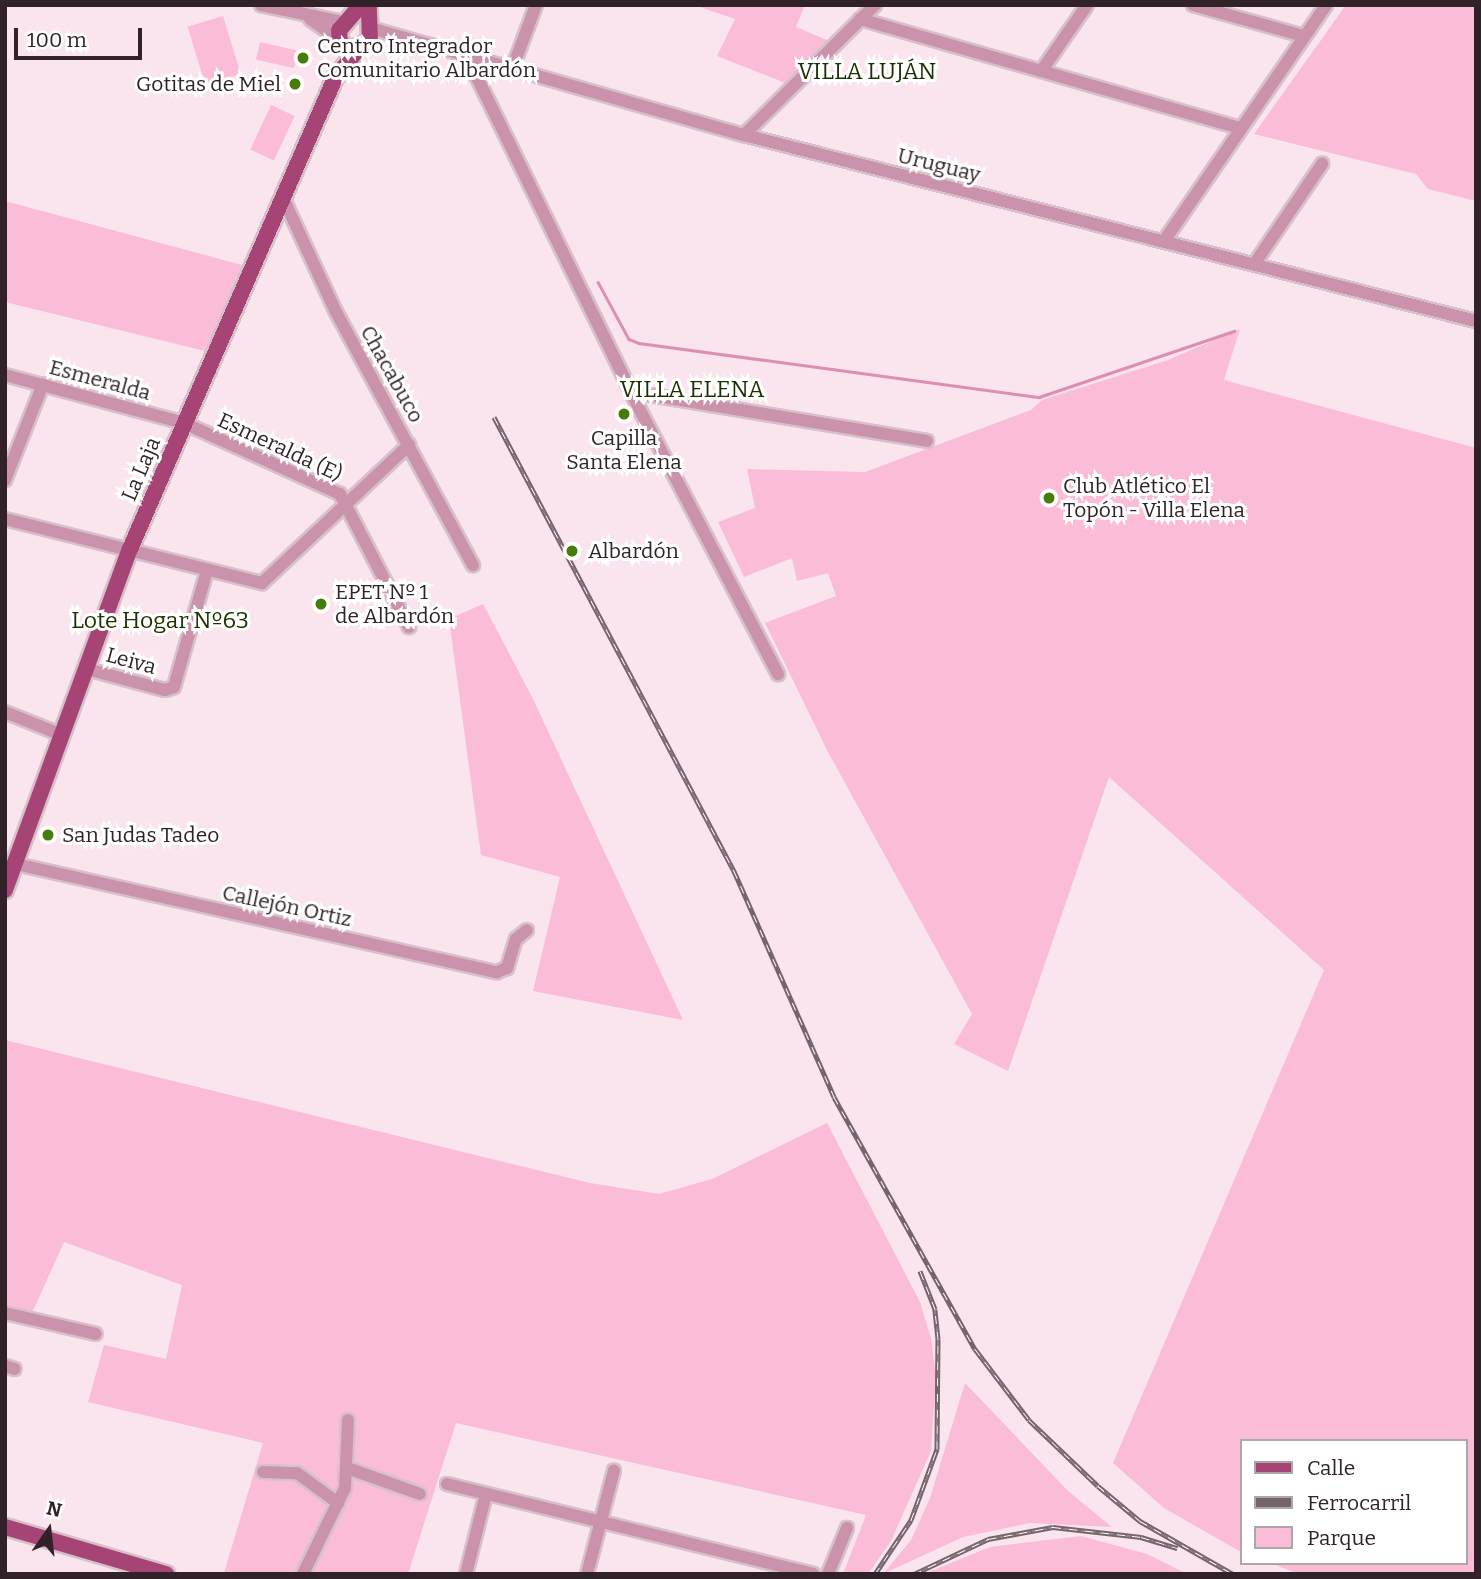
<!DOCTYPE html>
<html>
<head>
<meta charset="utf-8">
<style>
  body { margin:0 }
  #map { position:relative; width:1481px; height:1579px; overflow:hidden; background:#fae4ed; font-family:Bitter,serif }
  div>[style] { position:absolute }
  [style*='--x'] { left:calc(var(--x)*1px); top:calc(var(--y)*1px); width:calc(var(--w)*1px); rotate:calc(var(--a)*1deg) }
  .green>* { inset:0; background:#fbbcd7; transform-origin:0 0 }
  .stream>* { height:2.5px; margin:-1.25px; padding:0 1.25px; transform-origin:1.25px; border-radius:1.25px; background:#de8eb2 }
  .roads { filter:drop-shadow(2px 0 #d6c1ca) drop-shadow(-2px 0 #d6c1ca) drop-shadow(0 2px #d6c1ca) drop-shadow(0 -2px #d6c1ca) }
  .minor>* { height:12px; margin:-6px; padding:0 6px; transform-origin:6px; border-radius:6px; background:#cb93ab }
  .major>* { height:16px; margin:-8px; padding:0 8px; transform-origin:8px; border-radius:8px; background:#a74476 }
  .rail>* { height:5px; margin-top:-2.5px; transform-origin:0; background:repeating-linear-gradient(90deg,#fff 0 8px,#75646b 0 16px); box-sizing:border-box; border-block:2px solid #75646b }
  .dots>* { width:19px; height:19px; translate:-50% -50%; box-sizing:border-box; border:4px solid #fff; border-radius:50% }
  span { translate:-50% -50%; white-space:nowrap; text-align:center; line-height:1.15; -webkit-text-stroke:6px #fff; paint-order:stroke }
  .poi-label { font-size:21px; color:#302228 }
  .left { translate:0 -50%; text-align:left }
  .right { translate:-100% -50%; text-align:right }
  .street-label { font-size:21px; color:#302228 }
  .neighbourhood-label { font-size:23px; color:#193201 }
  .frame { position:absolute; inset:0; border:7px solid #302228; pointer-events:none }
  .legend { position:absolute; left:1240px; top:1439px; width:228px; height:126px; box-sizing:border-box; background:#fff; border:2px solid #aca7a9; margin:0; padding:9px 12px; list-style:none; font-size:21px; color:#302228 }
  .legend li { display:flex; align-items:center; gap:14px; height:35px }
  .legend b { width:35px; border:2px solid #aca7a9 }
  .north { position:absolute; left:14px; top:1495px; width:70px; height:70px; -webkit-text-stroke:5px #fff; paint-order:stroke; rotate:14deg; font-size:19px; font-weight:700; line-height:28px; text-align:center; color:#302228 }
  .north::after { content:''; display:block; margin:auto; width:24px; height:32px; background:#302228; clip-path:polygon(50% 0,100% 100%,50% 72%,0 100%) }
  .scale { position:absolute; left:14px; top:28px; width:128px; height:32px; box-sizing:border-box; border:4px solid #302228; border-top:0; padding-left:9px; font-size:21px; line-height:24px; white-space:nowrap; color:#302228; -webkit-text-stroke:5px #fff; paint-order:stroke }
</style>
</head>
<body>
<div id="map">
  <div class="green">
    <i style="clip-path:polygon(694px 5px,805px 5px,796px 27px,832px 42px,788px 84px,717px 56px,735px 19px)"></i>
    <i style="clip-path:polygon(1346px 5px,1476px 5px,1476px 201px,1428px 189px,1416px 174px,1254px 134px)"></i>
    <i style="left:223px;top:16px;width:61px;height:37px;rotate:73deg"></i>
    <i style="left:260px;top:42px;width:39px;height:18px;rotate:13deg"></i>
    <i style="left:271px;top:105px;width:26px;height:49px;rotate:25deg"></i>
    <i style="clip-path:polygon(5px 201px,242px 265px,205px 351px,5px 302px)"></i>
    <i style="clip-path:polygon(1240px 329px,1224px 380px,1476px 448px,1476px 1574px,1298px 1574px,1271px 1563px,1465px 1563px,1465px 1441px,1241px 1441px,1241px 1552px,1164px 1508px,1113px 1463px,1324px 970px,1109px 777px,1008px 1071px,954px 1044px,972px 1014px,828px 752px,765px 623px,836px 596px,828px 573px,797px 581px,792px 558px,744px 577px,718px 522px,755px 508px,747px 469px,865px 472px,1031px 410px,1042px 400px,1168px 360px)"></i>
    <i style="clip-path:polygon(483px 604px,532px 697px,683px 1020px,533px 991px,560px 877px,481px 855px,449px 619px)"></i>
    <i style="clip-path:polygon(5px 1040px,590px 1183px,659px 1194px,712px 1179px,827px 1123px,920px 1302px,931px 1338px,936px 1376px,931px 1451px,891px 1541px,868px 1574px,843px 1574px,866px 1515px,456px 1423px,408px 1574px,224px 1573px,263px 1443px,88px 1402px,104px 1345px,166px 1359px,182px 1285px,64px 1242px,27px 1324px,5px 1319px)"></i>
    <i style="clip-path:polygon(965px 1383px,1068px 1491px,1112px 1527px,1030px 1523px,963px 1537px,883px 1574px,911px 1540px,930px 1498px)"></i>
    <i style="clip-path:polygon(1081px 1536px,1147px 1554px,1187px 1574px,924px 1574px,990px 1547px)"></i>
  </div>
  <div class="stream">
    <i style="--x:598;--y:282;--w:65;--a:61.5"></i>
    <i style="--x:629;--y:339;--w:11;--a:22"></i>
    <i style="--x:639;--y:343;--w:404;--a:7.7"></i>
    <i style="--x:1039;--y:397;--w:206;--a:-18.7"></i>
  </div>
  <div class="roads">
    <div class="minor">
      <i style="--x:261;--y:5;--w:84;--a:11.7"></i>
      <i style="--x:1193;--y:5;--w:114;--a:15.7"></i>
      <i style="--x:310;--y:19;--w:35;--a:35"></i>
      <i style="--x:860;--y:19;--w:396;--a:16"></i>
      <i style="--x:370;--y:28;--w:389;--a:16"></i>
      <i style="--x:744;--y:135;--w:755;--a:14.26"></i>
      <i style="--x:465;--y:53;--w:400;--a:63.9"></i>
      <i style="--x:641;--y:412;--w:296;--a:62.4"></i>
      <i style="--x:513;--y:67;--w:66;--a:-69.6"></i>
      <i style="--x:1042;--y:70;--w:79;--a:-55.3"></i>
      <i style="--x:744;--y:135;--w:185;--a:-44.8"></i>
      <i style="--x:284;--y:200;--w:123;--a:65.1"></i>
      <i style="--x:336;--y:312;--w:288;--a:61.6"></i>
      <i style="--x:1164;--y:241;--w:286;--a:-55.5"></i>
      <i style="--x:1255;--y:263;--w:120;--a:-55.9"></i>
      <i style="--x:5;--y:375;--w:185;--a:15"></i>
      <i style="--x:184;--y:423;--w:171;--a:24.5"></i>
      <i style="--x:340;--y:494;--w:150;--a:62.6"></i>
      <i style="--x:632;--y:392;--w:299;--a:9.4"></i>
      <i style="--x:5;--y:480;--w:103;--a:-68.4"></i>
      <i style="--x:5;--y:519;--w:265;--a:14"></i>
      <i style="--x:262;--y:583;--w:202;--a:-43.2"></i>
      <i style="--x:87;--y:669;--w:81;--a:15.1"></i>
      <i style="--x:165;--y:690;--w:9;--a:-18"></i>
      <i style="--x:174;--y:687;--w:122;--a:-74.2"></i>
      <i style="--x:5;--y:712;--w:61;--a:22"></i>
      <i style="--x:16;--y:864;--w:493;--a:12.7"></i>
      <i style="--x:497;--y:972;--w:11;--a:-22"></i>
      <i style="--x:507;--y:968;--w:30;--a:-73"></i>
      <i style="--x:516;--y:939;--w:14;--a:-39"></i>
      <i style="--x:5;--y:1313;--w:93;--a:13"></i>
      <i style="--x:5;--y:1366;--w:10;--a:17"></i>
      <i style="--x:350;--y:1469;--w:74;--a:19.7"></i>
      <i style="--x:263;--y:1472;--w:34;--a:2"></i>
      <i style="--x:297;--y:1473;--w:51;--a:36.2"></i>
      <i style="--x:447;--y:1484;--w:377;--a:13.8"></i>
      <i style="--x:303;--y:1574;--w:96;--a:-64"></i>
      <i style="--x:345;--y:1488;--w:68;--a:-87.5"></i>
      <i style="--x:466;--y:1574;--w:82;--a:-76"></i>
      <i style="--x:587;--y:1574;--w:107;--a:-75.4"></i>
      <i style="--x:828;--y:1574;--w:50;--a:-67.6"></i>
    </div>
    <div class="major">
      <i style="--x:361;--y:5;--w:33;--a:131"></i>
      <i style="--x:339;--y:30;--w:13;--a:86"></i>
      <i style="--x:340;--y:43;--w:13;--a:32"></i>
      <i style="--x:351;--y:50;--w:21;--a:-25"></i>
      <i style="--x:370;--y:41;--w:36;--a:-92"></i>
      <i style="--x:5;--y:890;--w:363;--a:-69.9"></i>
      <i style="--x:130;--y:549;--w:514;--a:-66.48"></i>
      <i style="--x:335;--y:78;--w:36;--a:-51"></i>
      <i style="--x:5;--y:1527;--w:168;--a:16.3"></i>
    </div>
  </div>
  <div class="rail">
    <i style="--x:494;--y:417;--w:514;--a:62.14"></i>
    <i style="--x:734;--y:871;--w:247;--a:66.1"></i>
    <i style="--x:834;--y:1097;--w:289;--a:60.8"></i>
    <i style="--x:975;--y:1349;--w:89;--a:52.7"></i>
    <i style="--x:1029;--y:1420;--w:95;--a:43.7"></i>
    <i style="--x:1098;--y:1486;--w:55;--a:39.8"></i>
    <i style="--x:1140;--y:1521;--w:107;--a:29.7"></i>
    <i style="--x:875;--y:1574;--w:65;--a:-56.3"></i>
    <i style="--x:911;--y:1520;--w:76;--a:-69.9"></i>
    <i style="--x:937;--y:1449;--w:110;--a:-89.5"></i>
    <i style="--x:938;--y:1339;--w:30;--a:-96"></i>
    <i style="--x:935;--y:1309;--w:41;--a:-111.5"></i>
    <i style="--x:914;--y:1574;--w:82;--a:-25.3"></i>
    <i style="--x:988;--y:1539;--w:66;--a:-10.5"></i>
    <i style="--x:1053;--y:1527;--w:89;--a:6.5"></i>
    <i style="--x:1141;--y:1537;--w:38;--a:17"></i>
  </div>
  <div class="dots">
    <i style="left:303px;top:58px;background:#477b0a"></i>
    <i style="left:295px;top:84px;background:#477b0a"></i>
    <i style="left:624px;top:414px;background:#477b0a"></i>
    <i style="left:1049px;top:498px;background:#477b0a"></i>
    <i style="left:572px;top:551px;background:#477b0a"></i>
    <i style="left:321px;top:604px;background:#477b0a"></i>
    <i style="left:48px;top:835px;background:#477b0a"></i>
  </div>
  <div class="poi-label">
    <span class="left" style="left:317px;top:58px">Centro Integrador<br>Comunitario Albardón</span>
    <span class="right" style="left:281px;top:84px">Gotitas de Miel</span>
    <span style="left:624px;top:450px">Capilla<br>Santa Elena</span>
    <span class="left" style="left:1063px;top:498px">Club Atlético El<br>Topón - Villa Elena</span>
    <span class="left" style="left:588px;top:551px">Albardón</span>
    <span class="left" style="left:335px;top:604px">EPET Nº 1<br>de Albardón</span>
    <span class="left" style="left:62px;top:835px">San Judas Tadeo</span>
  </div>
  <div class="street-label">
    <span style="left:939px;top:165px;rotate:14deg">Uruguay</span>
    <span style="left:392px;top:374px;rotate:61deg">Chacabuco</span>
    <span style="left:100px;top:380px;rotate:15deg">Esmeralda</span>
    <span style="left:280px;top:447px;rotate:25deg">Esmeralda (E)</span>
    <span style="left:141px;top:469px;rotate:-67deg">La Laja</span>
    <span style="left:131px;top:661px;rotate:15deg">Leiva</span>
    <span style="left:287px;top:906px;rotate:12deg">Callejón Ortiz</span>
  </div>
  <div class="neighbourhood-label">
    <span style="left:867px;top:71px">VILLA LUJÁN</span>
    <span style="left:692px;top:389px">VILLA ELENA</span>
    <span style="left:160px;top:620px">Lote Hogar Nº63</span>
  </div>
  <div class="frame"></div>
  <ul class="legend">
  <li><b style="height:9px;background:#a74476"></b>Calle</li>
  <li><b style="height:9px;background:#75646b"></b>Ferrocarril</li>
  <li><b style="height:19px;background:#fbbcd7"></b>Parque</li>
  </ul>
  <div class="north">N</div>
  <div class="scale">100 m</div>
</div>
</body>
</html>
